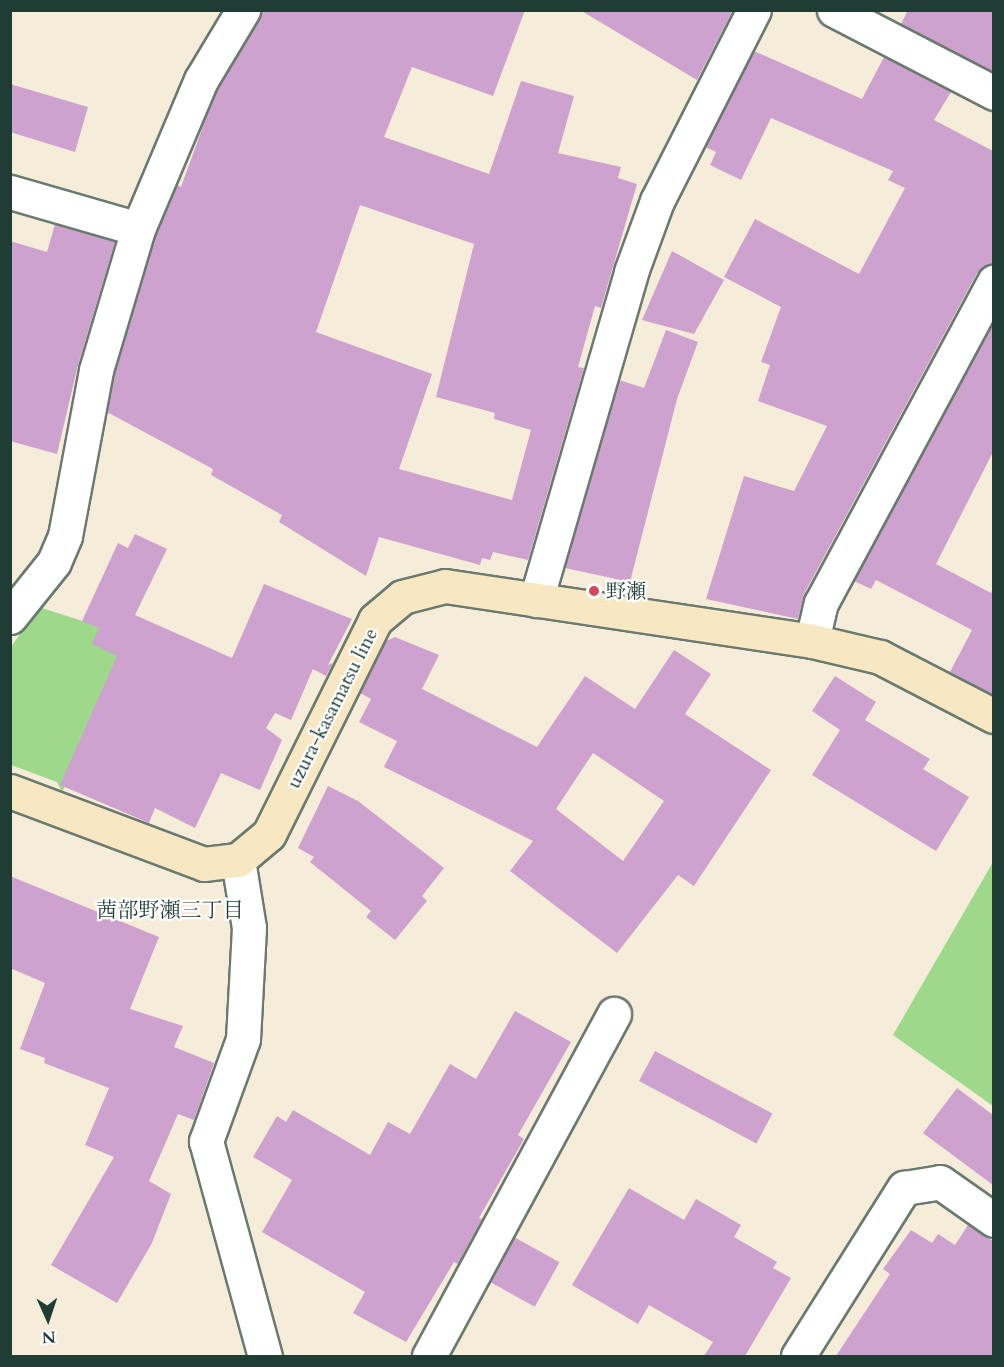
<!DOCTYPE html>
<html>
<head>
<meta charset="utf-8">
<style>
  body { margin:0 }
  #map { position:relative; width:1004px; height:1367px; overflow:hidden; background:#f5ecd9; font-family:Cardo,"Noto Serif JP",serif }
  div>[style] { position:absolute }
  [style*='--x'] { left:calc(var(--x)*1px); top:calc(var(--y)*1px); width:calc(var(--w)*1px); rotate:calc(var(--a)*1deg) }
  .green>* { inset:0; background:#9dd88b }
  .building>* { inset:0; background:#cea2ce; transform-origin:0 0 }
  .roads { filter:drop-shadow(2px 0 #6a7a6e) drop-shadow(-2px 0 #6a7a6e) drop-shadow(0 2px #6a7a6e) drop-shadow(0 -2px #6a7a6e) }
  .street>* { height:33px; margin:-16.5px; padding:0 16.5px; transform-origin:16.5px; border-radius:16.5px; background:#fff }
  .secondary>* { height:33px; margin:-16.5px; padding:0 16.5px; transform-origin:16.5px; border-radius:16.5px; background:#f7e8c3 }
  .dots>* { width:16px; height:16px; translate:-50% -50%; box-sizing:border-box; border:3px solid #fff; border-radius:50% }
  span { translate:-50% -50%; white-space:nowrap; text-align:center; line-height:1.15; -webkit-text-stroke:4.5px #fff; paint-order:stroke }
  .poi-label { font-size:20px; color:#1f3d34 }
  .left { translate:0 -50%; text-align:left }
  .street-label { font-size:20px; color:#1f3d34 }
  .neighbourhood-label { font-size:21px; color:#1f3d34 }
  .frame { position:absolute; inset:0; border:12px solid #1f3d34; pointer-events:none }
  .north { position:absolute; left:18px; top:1289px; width:60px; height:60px; -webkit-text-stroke:4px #fff; paint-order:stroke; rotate:177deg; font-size:16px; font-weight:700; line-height:24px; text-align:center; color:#1f3d34 }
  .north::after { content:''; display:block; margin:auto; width:21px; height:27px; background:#1f3d34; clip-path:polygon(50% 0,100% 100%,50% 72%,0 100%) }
</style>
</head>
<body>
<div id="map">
  <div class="green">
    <i style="clip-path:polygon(39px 607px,138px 639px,62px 792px,57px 782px,11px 765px,11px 647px)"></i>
    <i style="clip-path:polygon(993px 862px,993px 1106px,893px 1035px)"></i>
  </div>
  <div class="building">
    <i style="clip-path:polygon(evenodd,262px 10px,525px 10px,493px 96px,412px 67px,384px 137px,489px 174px,521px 81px,574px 96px,558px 153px,621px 167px,618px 178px,637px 184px,601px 308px,595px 306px,578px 367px,584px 368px,528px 560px,493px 552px,490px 560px,482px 558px,480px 565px,379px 537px,366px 576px,279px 522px,282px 515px,211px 475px,213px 469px,107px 412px,114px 374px,156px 235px,177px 185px,181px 187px,214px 96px,262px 10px,360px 205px,474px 244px,436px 397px,495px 413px,494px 419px,531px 430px,512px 500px,399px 469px,432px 374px,316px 332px,360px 205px)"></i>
    <i style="clip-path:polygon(580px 10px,733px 10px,697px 80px)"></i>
    <i style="clip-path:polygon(908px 10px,993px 10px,993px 72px,901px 24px)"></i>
    <i style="clip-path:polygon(754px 51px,862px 99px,884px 57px,951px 92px,934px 120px,993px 151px,993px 263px,977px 273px,804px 594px,798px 619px,706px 599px,744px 476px,794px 491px,827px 426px,758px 401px,770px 365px,761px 362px,781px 307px,724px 277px,755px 219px,859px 274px,905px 188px,888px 180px,893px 171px,771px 118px,741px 180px,710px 165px,716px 152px,705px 147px)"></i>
    <i style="clip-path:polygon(10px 84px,88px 107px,75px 152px,10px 132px)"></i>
    <i style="clip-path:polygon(55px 224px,115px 242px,78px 365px,57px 454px,10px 441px,10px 241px,47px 252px)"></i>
    <i style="clip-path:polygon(672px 251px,724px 280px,694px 334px,642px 320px)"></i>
    <i style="clip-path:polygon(993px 322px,993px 452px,936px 564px,991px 593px,993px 589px,993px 695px,950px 672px,972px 630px,876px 580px,871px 589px,854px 581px)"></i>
    <i style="clip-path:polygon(666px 330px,698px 342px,677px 399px,630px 582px,565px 568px,619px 380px,644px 388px)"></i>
    <i style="clip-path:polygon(135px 534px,167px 549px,135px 615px,232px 658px,264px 584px,352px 619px,328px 665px,333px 663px,326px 676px,313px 669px,291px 720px,275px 713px,266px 728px,282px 740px,260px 790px,221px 773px,195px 828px,155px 808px,149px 823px,60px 785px,117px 656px,92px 644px,99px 628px,82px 621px,118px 543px,128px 548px)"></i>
    <i style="clip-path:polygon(evenodd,395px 637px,439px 655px,422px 689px,537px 747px,585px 676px,635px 709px,674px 650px,711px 674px,685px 714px,771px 770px,694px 886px,678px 875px,617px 953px,510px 871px,533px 841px,384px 767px,397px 741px,359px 722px,371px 699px,360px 693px,386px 641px,395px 637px,593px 753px,664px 801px,623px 861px,556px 809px,593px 753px)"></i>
    <i style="clip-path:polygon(835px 676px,876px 702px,865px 720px,930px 759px,923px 769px,969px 797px,936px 851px,812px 775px,840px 730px,812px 711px)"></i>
    <i style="clip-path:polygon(328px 786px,358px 801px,444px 868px,422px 896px,427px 901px,395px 940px,366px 917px,371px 911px,310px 862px,314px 857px,298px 848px)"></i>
    <i style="clip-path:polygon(10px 876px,159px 937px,130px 1009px,183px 1026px,174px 1047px,214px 1063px,194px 1120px,178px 1114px,149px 1181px,171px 1194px,152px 1243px,117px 1303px,51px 1265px,114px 1157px,85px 1145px,109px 1088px,44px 1063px,45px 1058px,20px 1049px,45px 983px,10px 968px)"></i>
    <i style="clip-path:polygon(515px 1011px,571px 1042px,518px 1135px,524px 1139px,479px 1218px,482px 1219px,458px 1264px,454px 1262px,406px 1342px,353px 1313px,365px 1292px,262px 1232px,292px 1180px,253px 1157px,277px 1116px,286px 1122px,293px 1110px,370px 1155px,388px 1122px,410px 1134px,450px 1064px,476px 1079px)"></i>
    <i style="left:655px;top:1051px;width:133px;height:34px;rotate:28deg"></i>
    <i style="clip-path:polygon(957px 1088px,993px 1115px,993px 1185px,923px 1133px)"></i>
    <i style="clip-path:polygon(629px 1188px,684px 1220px,696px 1199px,741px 1225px,734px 1237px,777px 1262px,773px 1268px,791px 1278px,745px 1356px,704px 1356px,713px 1342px,649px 1305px,638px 1324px,572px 1285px)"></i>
    <i style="clip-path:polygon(968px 1225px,993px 1241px,993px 1356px,836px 1356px,890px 1274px,883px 1269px,911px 1230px,932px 1243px,938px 1234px,955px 1245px)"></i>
    <i style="left:514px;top:1237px;width:52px;height:51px;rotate:29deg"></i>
  </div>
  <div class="roads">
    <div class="street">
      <i style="--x:834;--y:10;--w:180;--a:27.4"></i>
      <i style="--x:10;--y:192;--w:133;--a:16.1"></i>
      <i style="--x:536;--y:600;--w:341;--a:-73.8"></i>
      <i style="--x:631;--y:272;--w:76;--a:-69.9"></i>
      <i style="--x:657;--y:201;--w:214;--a:-63.1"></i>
      <i style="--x:10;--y:617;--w:70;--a:-51.3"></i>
      <i style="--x:54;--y:562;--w:28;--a:-67"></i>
      <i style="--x:65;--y:536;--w:169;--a:-79.4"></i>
      <i style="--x:96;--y:370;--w:147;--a:-73.4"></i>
      <i style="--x:138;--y:229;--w:162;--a:-67.1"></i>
      <i style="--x:201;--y:80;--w:82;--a:-59"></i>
      <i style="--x:812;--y:641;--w:39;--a:-77"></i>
      <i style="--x:821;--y:603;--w:365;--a:-61.7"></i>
      <i style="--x:238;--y:860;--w:69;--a:80.8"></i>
      <i style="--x:249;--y:928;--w:111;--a:93.1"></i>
      <i style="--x:243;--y:1039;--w:109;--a:109.9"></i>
      <i style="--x:206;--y:1141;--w:223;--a:74.7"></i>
      <i style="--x:429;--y:1356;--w:389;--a:-61.6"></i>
      <i style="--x:798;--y:1356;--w:199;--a:-57.8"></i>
      <i style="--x:904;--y:1188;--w:36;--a:-9"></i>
      <i style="--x:940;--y:1182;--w:66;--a:35.1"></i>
    </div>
    <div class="secondary">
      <i style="--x:10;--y:791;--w:207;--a:20.6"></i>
      <i style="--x:204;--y:864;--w:34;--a:-7"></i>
      <i style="--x:238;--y:860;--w:40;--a:-40"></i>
      <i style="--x:269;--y:834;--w:239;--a:-63.6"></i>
      <i style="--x:375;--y:620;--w:35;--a:-40"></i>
      <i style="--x:402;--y:597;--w:44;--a:-14.3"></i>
      <i style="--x:445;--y:586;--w:371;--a:8.5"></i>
      <i style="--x:812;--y:641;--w:70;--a:13.2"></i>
      <i style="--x:880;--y:657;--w:128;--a:27.4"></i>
    </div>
  </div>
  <div class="dots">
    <i style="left:594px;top:591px;background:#d1495b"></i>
  </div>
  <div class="poi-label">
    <span class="left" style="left:606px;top:591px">野瀬</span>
  </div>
  <div class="street-label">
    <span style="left:332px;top:708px;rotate:-63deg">uzura-kasamatsu line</span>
  </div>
  <div class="neighbourhood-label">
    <span style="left:170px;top:911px">茜部野瀬三丁目</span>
  </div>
  <div class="frame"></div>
  <div class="north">N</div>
</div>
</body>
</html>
